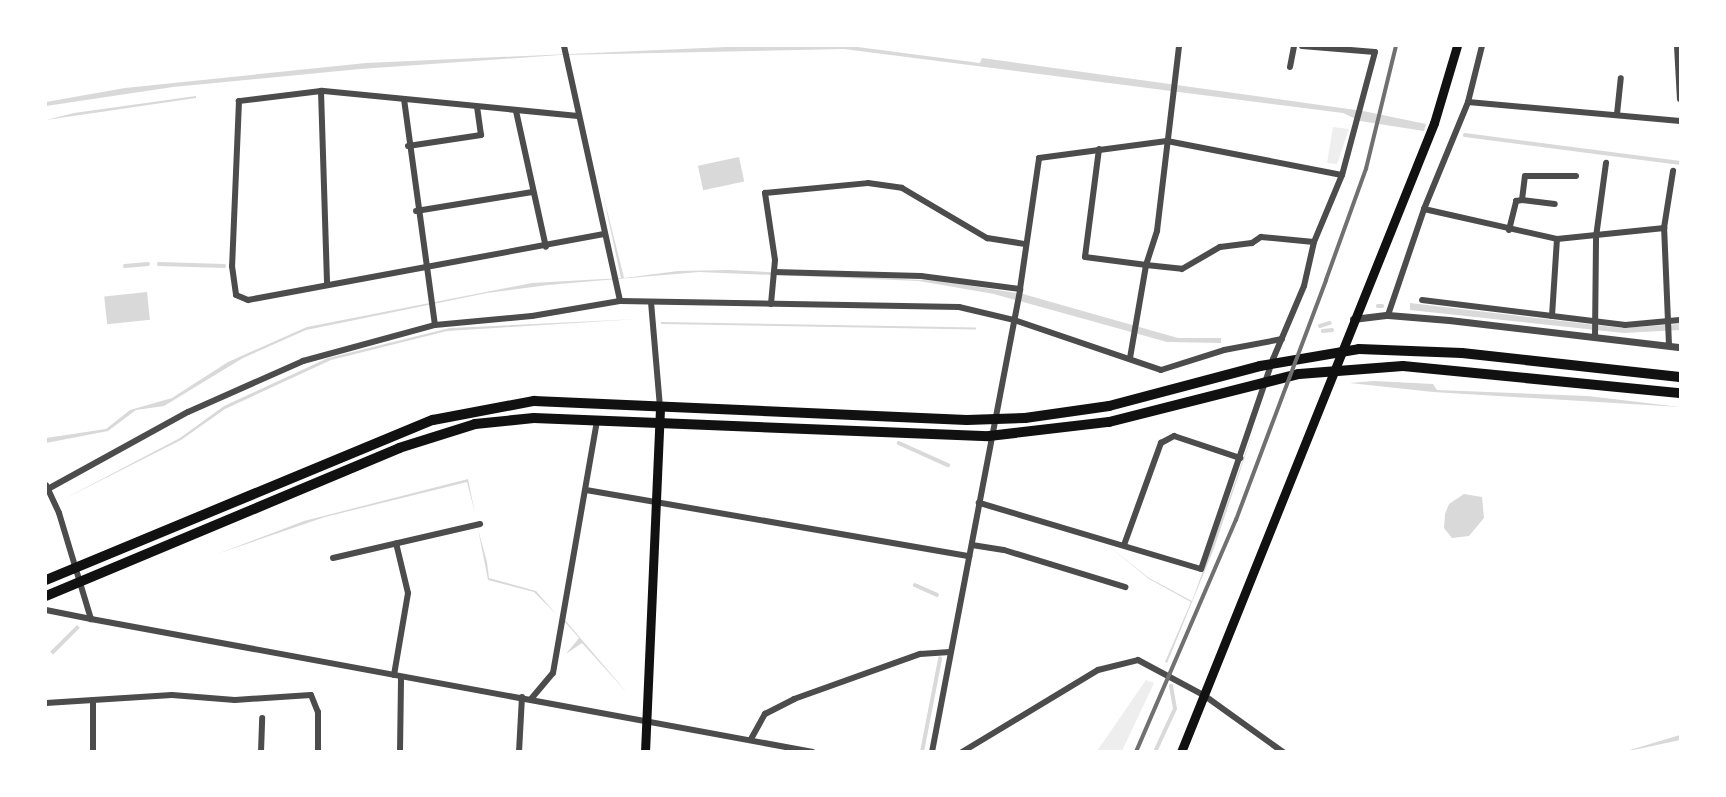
<!DOCTYPE html>
<html>
<head>
<meta charset="utf-8">
<style>
  body { margin:0 }
  #map { position:relative; width:1726px; height:797px; overflow:hidden; background:#fff; font-family:"Sofia Sans Condensed",sans-serif }
  div>[style] { position:absolute }
  [style*='--x'] { left:calc(var(--x)*1px); top:calc(var(--y)*1px); width:calc(var(--w)*1px); rotate:calc(var(--a)*1deg) }
  .green>* { inset:0; background:#eee }
  .water>* { inset:0; background:#d9d9d9; transform-origin:0 0 }
  .stream>* { height:3.5px; margin:-1.75px; padding:0 1.75px; transform-origin:1.75px; border-radius:1.75px; background:#d9d9d9 }
  .minor>* { height:6px; margin:-3px; padding:0 3px; transform-origin:3px; border-radius:3px; background:#4c4c4c }
  .tertiary>* { height:7px; margin:-3.5px; padding:0 3.5px; transform-origin:3.5px; border-radius:3.5px; background:#4c4c4c }
  .secondary>* { height:9px; margin:-4.5px; padding:0 4.5px; transform-origin:4.5px; border-radius:4.5px; background:#111 }
  .trunk>* { height:10px; margin:-5px; padding:0 5px; transform-origin:5px; border-radius:5px; background:#111 }
  .rail>* { height:3.5px; margin:-1.75px; padding:0 1.75px; transform-origin:1.75px; border-radius:1.75px; background:#707070 }
  span { translate:-50% -50%; white-space:nowrap; text-align:center; line-height:1.15; -webkit-text-stroke:6px #fff; paint-order:stroke }
  .frame { position:absolute; inset:0; border:47px solid #fff; pointer-events:none }
</style>
</head>
<body>
<div id="map">
  <div class="green">
    <i style="clip-path:polygon(1333px 127px,1349px 129px,1337px 164px,1327px 163px)"></i>
    <i style="clip-path:polygon(1146px 680px,1154px 683px,1122px 751px,1097px 751px)"></i>
  </div>
  <div class="water">
    <i style="clip-path:polygon(749px 46px,850px 46px,980px 63px,982px 58px,1363px 111px,1426px 124px,1424px 131px,1360px 121px,1343px 113px,844px 49px,560px 55px,360px 69px,173px 87px,46px 106px,46px 102px,125px 88px,366px 63px)"></i>
    <i style="clip-path:polygon(196px 96px,196px 98px,46px 120px,74px 113px)"></i>
    <i style="left:739px;top:157px;width:25px;height:42px;rotate:78deg"></i>
    <i style="clip-path:polygon(602px 190px,624px 278px,678px 271px,729px 270px,941px 281px,1023px 294px,1178px 338px,1221px 338px,1221px 343px,1167px 342px,994px 294px,919px 281px,699px 272px,548px 285px,487px 293px,306px 330px,243px 358px,164px 406px,136px 410px,108px 431px,46px 443px,46px 438px,106px 429px,130px 410px,172px 398px,228px 362px,307px 327px,532px 283px,621px 278px)"></i>
    <i style="left:147px;top:292px;width:28px;height:43px;rotate:84deg"></i>
    <i style="clip-path:polygon(1410px 303px,1622px 328px,1680px 324px,1680px 330px,1624px 333px,1410px 310px)"></i>
    <i style="clip-path:polygon(638px 319px,447px 331px,331px 360px,225px 409px,181px 440px,62px 500px,180px 438px,224px 406px,328px 358px,450px 328px)"></i>
    <i style="left:661px;top:322px;width:315px;height:2px;rotate:1deg"></i>
    <i style="clip-path:polygon(1374px 381px,1433px 384px,1437px 390px,1588px 396px,1680px 407px,1433px 392px,1350px 383px)"></i>
    <i style="clip-path:polygon(1256px 424px,1213px 551px,1167px 663px,1165px 662px,1191px 602px,1149px 579px,1105px 543px,1149px 578px,1192px 601px)"></i>
    <i style="clip-path:polygon(468px 479px,475px 513px,467px 482px,325px 517px,217px 554px,304px 521px)"></i>
    <i style="clip-path:polygon(1464px 494px,1482px 497px,1484px 518px,1469px 536px,1452px 538px,1444px 528px,1445px 514px,1449px 504px)"></i>
    <i style="clip-path:polygon(478px 529px,487px 562px,489px 578px,536px 591px,557px 615px,534px 592px,488px 580px)"></i>
    <i style="clip-path:polygon(564px 621px,565px 620px,629px 695px,582px 643px,566px 654px,579px 638px)"></i>
    <i style="left:77px;top:625px;width:4px;height:38px;rotate:45deg"></i>
    <i style="clip-path:polygon(1680px 735px,1680px 740px,1629px 751px,1630px 750px)"></i>
  </div>
  <div class="stream">
    <i style="--x:1465;--y:135;--w:217;--a:7.4"></i>
    <i style="--x:159;--y:264;--w:65;--a:1.8"></i>
    <i style="--x:125;--y:266;--w:23;--a:-5"></i>
    <i style="--x:1378;--y:306;--w:4;--a:0"></i>
    <i style="--x:1320;--y:326;--w:10;--a:-17"></i>
    <i style="--x:1323;--y:331;--w:9;--a:-6"></i>
    <i style="--x:899;--y:443;--w:54;--a:24.2"></i>
    <i style="--x:915;--y:585;--w:24;--a:24"></i>
    <i style="--x:922;--y:752;--w:95;--a:-79"></i>
    <i style="--x:1155;--y:752;--w:47;--a:-65.1"></i>
    <i style="--x:1175;--y:709;--w:23;--a:-100"></i>
  </div>
  <div class="minor">
    <i style="--x:564;--y:46;--w:261;--a:77.6"></i>
    <i style="--x:1302;--y:46;--w:73;--a:4.7"></i>
    <i style="--x:1375;--y:52;--w:127;--a:105"></i>
    <i style="--x:1677;--y:46;--w:53;--a:86.8"></i>
    <i style="--x:1290;--y:67;--w:21;--a:-79"></i>
    <i style="--x:321;--y:91;--w:193;--a:88.2"></i>
    <i style="--x:404;--y:99;--w:228;--a:82.2"></i>
    <i style="--x:1468;--y:102;--w:213;--a:5.1"></i>
    <i style="--x:516;--y:111;--w:139;--a:77.6"></i>
    <i style="--x:1617;--y:114;--w:36;--a:-84"></i>
    <i style="--x:578;--y:116;--w:258;--a:-174.4"></i>
    <i style="--x:321;--y:91;--w:83;--a:173"></i>
    <i style="--x:239;--y:101;--w:165;--a:92.4"></i>
    <i style="--x:232;--y:266;--w:29;--a:82"></i>
    <i style="--x:236;--y:295;--w:13;--a:23"></i>
    <i style="--x:248;--y:300;--w:362;--a:-10.5"></i>
    <i style="--x:408;--y:146;--w:74;--a:-8.6"></i>
    <i style="--x:481;--y:135;--w:28;--a:-98"></i>
    <i style="--x:1099;--y:149;--w:109;--a:97.4"></i>
    <i style="--x:1085;--y:257;--w:62;--a:7.5"></i>
    <i style="--x:1146;--y:265;--w:36;--a:-72"></i>
    <i style="--x:1157;--y:231;--w:186;--a:-83.2"></i>
    <i style="--x:1522;--y:200;--w:33;--a:7"></i>
    <i style="--x:1424;--y:209;--w:136;--a:12.7"></i>
    <i style="--x:1557;--y:239;--w:108;--a:-5.9"></i>
    <i style="--x:416;--y:211;--w:118;--a:-9.3"></i>
    <i style="--x:1509;--y:230;--w:30;--a:-76"></i>
    <i style="--x:1516;--y:201;--w:6;--a:-9"></i>
    <i style="--x:1522;--y:200;--w:24;--a:-83"></i>
    <i style="--x:1525;--y:176;--w:51;--a:0"></i>
    <i style="--x:774;--y:272;--w:147;--a:1.6"></i>
    <i style="--x:921;--y:276;--w:100;--a:7.5"></i>
    <i style="--x:1422;--y:300;--w:205;--a:7"></i>
    <i style="--x:1625;--y:325;--w:55;--a:-5.2"></i>
    <i style="--x:651;--y:302;--w:104;--a:85.1"></i>
    <i style="--x:771;--y:304;--w:44;--a:-84.8"></i>
    <i style="--x:775;--y:260;--w:68;--a:-98.5"></i>
    <i style="--x:765;--y:193;--w:103;--a:-5.5"></i>
    <i style="--x:868;--y:183;--w:34;--a:8"></i>
    <i style="--x:902;--y:188;--w:99;--a:30.5"></i>
    <i style="--x:987;--y:238;--w:39;--a:9"></i>
    <i style="--x:1388;--y:315;--w:112;--a:-71.2"></i>
    <i style="--x:1424;--y:209;--w:116;--a:-67.6"></i>
    <i style="--x:1468;--y:102;--w:58;--a:-76"></i>
    <i style="--x:1552;--y:316;--w:77;--a:-86.3"></i>
    <i style="--x:1595;--y:337;--w:100;--a:-89.4"></i>
    <i style="--x:1596;--y:237;--w:75;--a:-82.3"></i>
    <i style="--x:1669;--y:345;--w:117;--a:-92.4"></i>
    <i style="--x:1664;--y:228;--w:58;--a:-81"></i>
    <i style="--x:1130;--y:358;--w:94;--a:-80.2"></i>
    <i style="--x:1146;--y:265;--w:36;--a:6"></i>
    <i style="--x:1182;--y:269;--w:44;--a:-30.1"></i>
    <i style="--x:1220;--y:247;--w:32;--a:-7"></i>
    <i style="--x:1252;--y:243;--w:11;--a:-34"></i>
    <i style="--x:1261;--y:237;--w:53;--a:5.4"></i>
    <i style="--x:46;--y:485;--w:31;--a:65"></i>
    <i style="--x:59;--y:513;--w:111;--a:73.2"></i>
    <i style="--x:91;--y:619;--w:734;--a:10.44"></i>
    <i style="--x:46;--y:490;--w:162;--a:-28.8"></i>
    <i style="--x:188;--y:412;--w:126;--a:-23.9"></i>
    <i style="--x:303;--y:361;--w:137;--a:-15.3"></i>
    <i style="--x:435;--y:325;--w:97;--a:-5.3"></i>
    <i style="--x:532;--y:316;--w:89;--a:-9.7"></i>
    <i style="--x:620;--y:301;--w:339;--a:1"></i>
    <i style="--x:959;--y:307;--w:57;--a:13.3"></i>
    <i style="--x:1014;--y:320;--w:155;--a:18.8"></i>
    <i style="--x:1161;--y:370;--w:66;--a:-17.6"></i>
    <i style="--x:1224;--y:350;--w:59;--a:-10.7"></i>
    <i style="--x:586;--y:490;--w:389;--a:9.8"></i>
    <i style="--x:972;--y:545;--w:32;--a:9"></i>
    <i style="--x:1004;--y:550;--w:127;--a:17"></i>
    <i style="--x:1124;--y:545;--w:109;--a:-70.1"></i>
    <i style="--x:1161;--y:443;--w:15;--a:-28"></i>
    <i style="--x:1174;--y:436;--w:70;--a:18.4"></i>
    <i style="--x:333;--y:558;--w:151;--a:-13"></i>
    <i style="--x:46;--y:610;--w:46;--a:11.3"></i>
    <i style="--x:394;--y:675;--w:83;--a:-80.3"></i>
    <i style="--x:408;--y:593;--w:51;--a:-103.5"></i>
    <i style="--x:531;--y:699;--w:34;--a:-50"></i>
    <i style="--x:553;--y:673;--w:257;--a:-80.1"></i>
    <i style="--x:93;--y:700;--w:52;--a:90"></i>
    <i style="--x:46;--y:703;--w:126;--a:-3.6"></i>
    <i style="--x:172;--y:695;--w:63;--a:4.5"></i>
    <i style="--x:235;--y:700;--w:76;--a:-3.8"></i>
    <i style="--x:311;--y:695;--w:18;--a:68"></i>
    <i style="--x:318;--y:712;--w:40;--a:90"></i>
    <i style="--x:751;--y:739;--w:29;--a:-61"></i>
    <i style="--x:765;--y:714;--w:33;--a:-27"></i>
    <i style="--x:794;--y:699;--w:134;--a:-19.7"></i>
    <i style="--x:920;--y:654;--w:30;--a:-4"></i>
    <i style="--x:261;--y:752;--w:34;--a:-88"></i>
    <i style="--x:400;--y:752;--w:75;--a:-89.2"></i>
    <i style="--x:519;--y:752;--w:55;--a:-86.9"></i>
    <i style="--x:932;--y:752;--w:471;--a:-79.2"></i>
    <i style="--x:1020;--y:289;--w:132;--a:-81.7"></i>
    <i style="--x:1039;--y:158;--w:129;--a:-7.6"></i>
    <i style="--x:1167;--y:141;--w:178;--a:11"></i>
    <i style="--x:1342;--y:175;--w:73;--a:112.7"></i>
    <i style="--x:1314;--y:242;--w:45;--a:102.8"></i>
    <i style="--x:1304;--y:286;--w:79;--a:113"></i>
    <i style="--x:1273;--y:359;--w:222;--a:108.9"></i>
    <i style="--x:1201;--y:569;--w:232;--a:-163.4"></i>
    <i style="--x:962;--y:752;--w:159;--a:-31.1"></i>
    <i style="--x:1098;--y:670;--w:41;--a:-14"></i>
    <i style="--x:1138;--y:660;--w:76;--a:28.2"></i>
    <i style="--x:1205;--y:696;--w:96;--a:35.7"></i>
  </div>
  <div class="tertiary">
    <i style="--x:1353;--y:319;--w:35;--a:-7"></i>
    <i style="--x:1388;--y:315;--w:61;--a:4.7"></i>
    <i style="--x:1449;--y:320;--w:233;--a:6.7"></i>
  </div>
  <div class="secondary">
    <i style="--x:645;--y:752;--w:346;--a:-87.5"></i>
    <i style="--x:1181;--y:752;--w:678;--a:-68.09"></i>
    <i style="--x:1434;--y:123;--w:80;--a:-73.4"></i>
  </div>
  <div class="trunk">
    <i style="--x:46;--y:580;--w:419;--a:-22.5"></i>
    <i style="--x:433;--y:420;--w:103;--a:-10.7"></i>
    <i style="--x:534;--y:401;--w:433;--a:2.5"></i>
    <i style="--x:967;--y:420;--w:58;--a:-2"></i>
    <i style="--x:1025;--y:418;--w:85;--a:-8.1"></i>
    <i style="--x:1109;--y:406;--w:156;--a:-14.8"></i>
    <i style="--x:1260;--y:366;--w:100;--a:-9.7"></i>
    <i style="--x:1359;--y:349;--w:103;--a:2.2"></i>
    <i style="--x:1462;--y:353;--w:219;--a:6.3"></i>
    <i style="--x:46;--y:596;--w:383;--a:-22.7"></i>
    <i style="--x:399;--y:448;--w:80;--a:-17.5"></i>
    <i style="--x:475;--y:424;--w:59;--a:-5.8"></i>
    <i style="--x:534;--y:418;--w:455;--a:2.3"></i>
    <i style="--x:989;--y:436;--w:121;--a:-6.7"></i>
    <i style="--x:1109;--y:422;--w:196;--a:-14.2"></i>
    <i style="--x:1299;--y:374;--w:104;--a:-4.4"></i>
    <i style="--x:1403;--y:366;--w:278;--a:5.6"></i>
  </div>
  <div class="rail">
    <i style="--x:1136;--y:752;--w:253;--a:-66.7"></i>
    <i style="--x:1236;--y:520;--w:256;--a:-69.4"></i>
    <i style="--x:1326;--y:280;--w:118;--a:-70.2"></i>
    <i style="--x:1366;--y:169;--w:127;--a:-76.3"></i>
  </div>
  <div class="frame"></div>
</div>
</body>
</html>
